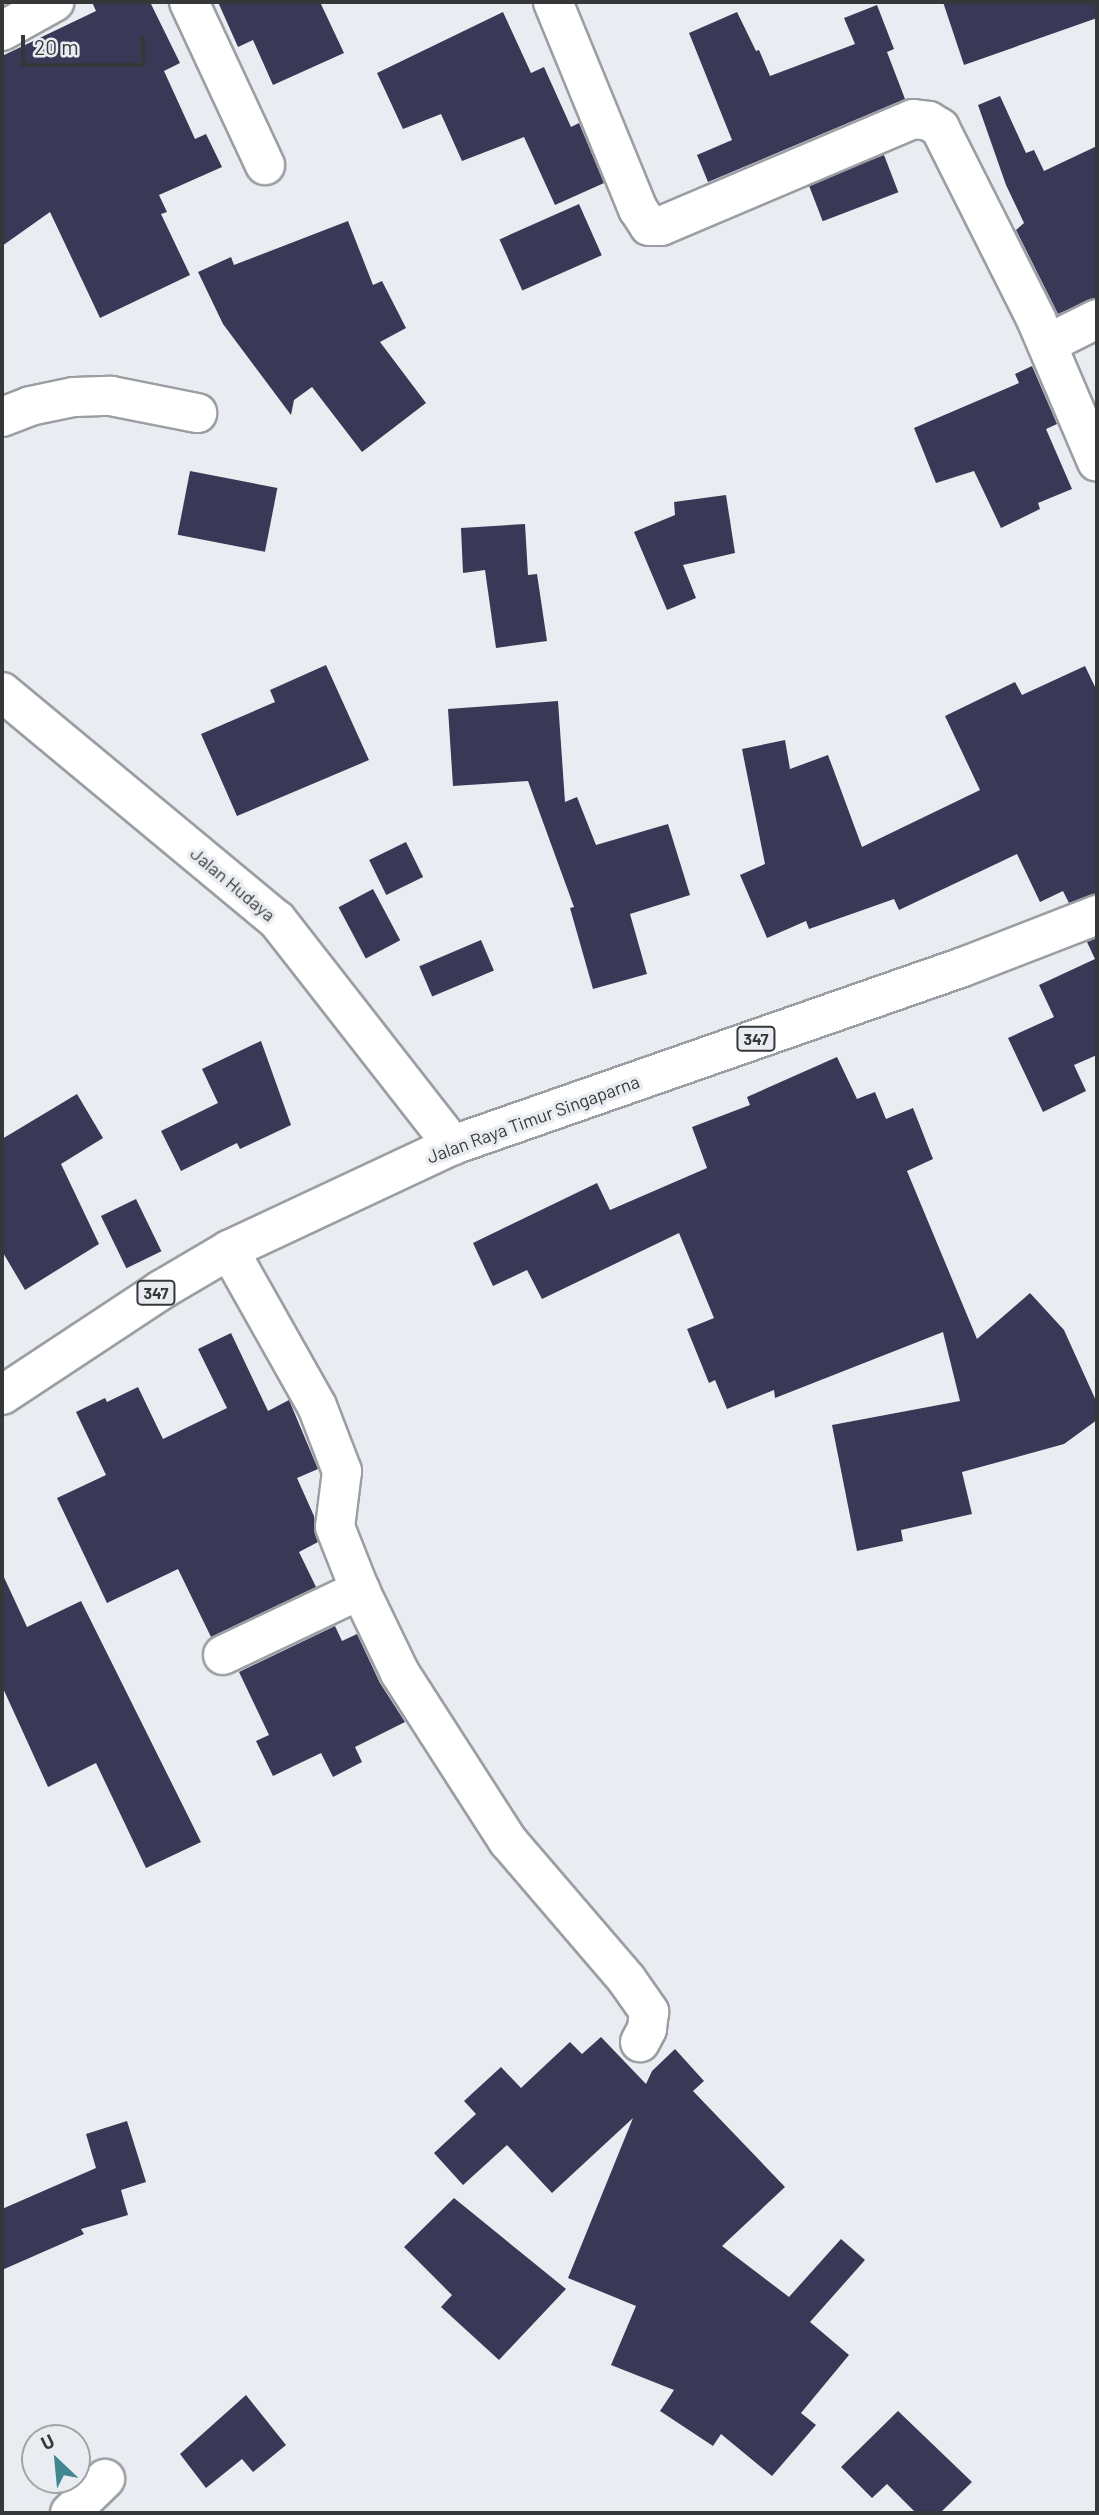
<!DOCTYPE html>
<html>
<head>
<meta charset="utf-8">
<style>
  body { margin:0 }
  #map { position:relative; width:1099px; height:2515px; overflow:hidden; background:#e9ecf1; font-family:Barlow,sans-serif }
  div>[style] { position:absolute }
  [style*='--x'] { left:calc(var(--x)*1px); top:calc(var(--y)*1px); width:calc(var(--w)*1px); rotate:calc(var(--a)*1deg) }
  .building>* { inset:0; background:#3a3857; transform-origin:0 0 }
  .roads { filter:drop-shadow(2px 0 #9b9ea2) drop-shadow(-2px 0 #9b9ea2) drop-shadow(0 2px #9b9ea2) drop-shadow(0 -2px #9b9ea2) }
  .minor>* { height:38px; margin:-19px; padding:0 19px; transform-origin:19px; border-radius:19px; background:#fff }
  .primary>* { height:38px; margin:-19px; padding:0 19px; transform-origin:19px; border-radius:19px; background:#fff }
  span { translate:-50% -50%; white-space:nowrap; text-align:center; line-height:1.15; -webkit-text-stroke:7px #e9ecf1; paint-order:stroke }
  .shield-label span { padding:2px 5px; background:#e9ecf1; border:2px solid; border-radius:5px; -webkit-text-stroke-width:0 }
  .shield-label { font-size:16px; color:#363739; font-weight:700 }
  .street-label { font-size:18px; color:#363739 }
  .frame { position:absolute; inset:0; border:4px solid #363739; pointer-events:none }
  .north { position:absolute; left:21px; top:2424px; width:70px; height:70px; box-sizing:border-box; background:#e9ecf1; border:2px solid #a1a4a7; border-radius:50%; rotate:334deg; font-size:19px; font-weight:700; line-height:28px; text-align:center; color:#363739 }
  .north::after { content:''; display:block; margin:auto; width:24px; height:32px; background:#408790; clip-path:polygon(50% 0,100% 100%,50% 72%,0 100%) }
  .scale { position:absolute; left:21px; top:35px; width:124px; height:32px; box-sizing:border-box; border:4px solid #363739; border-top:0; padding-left:9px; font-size:21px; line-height:24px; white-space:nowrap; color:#363739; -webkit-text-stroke:5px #e9ecf1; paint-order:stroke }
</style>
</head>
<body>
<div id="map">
  <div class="building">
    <i style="clip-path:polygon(92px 2px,150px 2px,180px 63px,164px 71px,195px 139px,206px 134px,222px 167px,159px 195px,167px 212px,161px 214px,190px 275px,100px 318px,50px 212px,2px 246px,2px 56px,96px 11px)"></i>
    <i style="clip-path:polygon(218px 2px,320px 2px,344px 53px,273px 85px,253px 40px,238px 47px)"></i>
    <i style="clip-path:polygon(943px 2px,1097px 2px,1097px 18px,964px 65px)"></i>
    <i style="clip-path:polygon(877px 5px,894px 49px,887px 52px,905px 99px,708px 182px,697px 155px,732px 140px,689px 33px,737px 12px,756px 51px,759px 50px,770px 76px,855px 44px,844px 18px)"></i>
    <i style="clip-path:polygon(503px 12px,531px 73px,544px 67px,571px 127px,579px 123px,604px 183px,555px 205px,524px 137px,462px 161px,441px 114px,403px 129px,377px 73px)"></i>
    <i style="clip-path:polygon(1000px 96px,1026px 153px,1034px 150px,1044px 171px,1097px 146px,1097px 297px,1058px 314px,1016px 230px,1024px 223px,1006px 185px,978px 105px)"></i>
    <i style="left:884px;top:155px;width:40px;height:81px;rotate:69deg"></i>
    <i style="left:579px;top:204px;width:56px;height:87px;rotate:66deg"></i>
    <i style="clip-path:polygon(348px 221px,373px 285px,382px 281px,406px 328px,380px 342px,426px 403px,362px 452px,312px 387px,294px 400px,291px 415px,223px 324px,198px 272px,231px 257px,234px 265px)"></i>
    <i style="clip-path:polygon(1032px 366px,1057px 424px,1046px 429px,1072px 489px,1038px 503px,1040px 509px,1001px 528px,974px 471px,936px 483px,914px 428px,1019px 383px,1015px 374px)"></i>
    <i style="left:190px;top:471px;width:89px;height:65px;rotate:11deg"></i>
    <i style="clip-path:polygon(726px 495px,735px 553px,683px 565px,696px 598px,667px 610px,634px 532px,675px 515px,674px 502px)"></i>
    <i style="clip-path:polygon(525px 524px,528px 575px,537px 574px,547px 641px,496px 648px,485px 570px,463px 573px,461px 528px)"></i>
    <i style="clip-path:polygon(326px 665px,369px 760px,237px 816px,201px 734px,275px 702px,270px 690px)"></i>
    <i style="clip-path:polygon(1085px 666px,1097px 691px,1097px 894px,1069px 903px,1063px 891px,1040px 902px,1017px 854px,899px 910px,894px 899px,809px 929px,806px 921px,767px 938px,740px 875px,765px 864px,742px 749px,785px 740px,790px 769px,828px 755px,862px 847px,980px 790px,945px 716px,1015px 682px,1022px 695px)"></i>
    <i style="clip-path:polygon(558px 701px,565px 802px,577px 797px,596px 845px,668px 824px,690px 895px,630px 914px,647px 974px,593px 989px,570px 908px,574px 907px,528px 781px,453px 786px,448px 709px)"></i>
    <i style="left:406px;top:842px;width:39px;height:41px;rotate:64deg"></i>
    <i style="left:373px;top:889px;width:58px;height:39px;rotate:62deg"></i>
    <i style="clip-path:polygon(1097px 938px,1097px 1055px,1074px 1065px,1086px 1091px,1043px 1112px,1008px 1038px,1054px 1017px,1039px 985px,1095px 959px,1087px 942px)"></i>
    <i style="left:481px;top:940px;width:33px;height:67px;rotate:67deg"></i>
    <i style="clip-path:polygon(261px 1041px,291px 1125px,240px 1149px,237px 1143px,181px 1171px,161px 1131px,218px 1103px,202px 1069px)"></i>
    <i style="clip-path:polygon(837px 1057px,857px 1099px,875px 1092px,886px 1119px,913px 1108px,933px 1159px,907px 1171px,977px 1339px,1030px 1293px,1064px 1330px,1097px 1403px,1097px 1420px,1064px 1444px,962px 1472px,972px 1514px,901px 1530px,903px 1541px,857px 1551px,832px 1425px,960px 1401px,943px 1332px,775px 1398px,774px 1390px,727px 1409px,715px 1380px,709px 1383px,687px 1329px,714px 1318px,679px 1233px,542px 1299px,527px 1270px,493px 1286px,473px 1243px,597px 1183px,610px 1210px,707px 1168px,692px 1127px,750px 1105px,747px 1097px)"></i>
    <i style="clip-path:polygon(77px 1094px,103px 1138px,61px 1164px,99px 1244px,25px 1290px,2px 1251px,2px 1139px)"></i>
    <i style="left:136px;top:1199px;width:58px;height:39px;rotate:64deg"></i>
    <i style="clip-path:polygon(231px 1333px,268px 1411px,289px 1400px,318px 1469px,297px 1478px,314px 1516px,318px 1542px,299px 1552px,316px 1587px,211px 1637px,178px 1569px,107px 1603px,57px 1498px,106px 1475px,76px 1412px,105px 1398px,107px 1402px,138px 1387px,163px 1439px,227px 1408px,198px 1349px)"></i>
    <i style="clip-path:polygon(2px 1573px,27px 1627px,81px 1601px,201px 1842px,146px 1868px,96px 1763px,48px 1787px,2px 1686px)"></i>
    <i style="clip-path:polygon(335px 1626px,342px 1641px,357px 1634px,380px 1683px,405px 1722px,355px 1747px,362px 1762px,333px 1777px,321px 1753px,273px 1776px,256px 1741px,269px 1735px,239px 1672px)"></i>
    <i style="clip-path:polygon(601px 2037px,646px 2084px,652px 2071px,675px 2049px,704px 2081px,693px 2091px,785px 2187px,722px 2246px,789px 2297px,841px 2239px,865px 2260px,810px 2322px,849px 2355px,801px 2413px,816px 2425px,772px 2476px,721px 2434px,713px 2446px,660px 2411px,674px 2390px,611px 2365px,636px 2306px,568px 2278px,633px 2118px,552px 2193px,507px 2145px,463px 2185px,434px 2153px,476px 2114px,464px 2101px,501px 2067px,521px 2088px,570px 2042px,582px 2054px)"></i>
    <i style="clip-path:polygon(127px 2121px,146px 2182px,121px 2190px,128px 2215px,81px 2229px,84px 2234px,2px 2270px,2px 2209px,96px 2168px,86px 2134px)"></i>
    <i style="clip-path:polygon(454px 2198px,566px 2289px,499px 2360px,441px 2307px,452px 2295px,404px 2247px)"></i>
    <i style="clip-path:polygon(246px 2395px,286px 2445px,253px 2472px,242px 2459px,206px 2488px,180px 2454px)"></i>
    <i style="clip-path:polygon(898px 2411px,972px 2482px,940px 2513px,916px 2513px,887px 2484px,872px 2498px,841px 2467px)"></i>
  </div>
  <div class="roads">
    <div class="minor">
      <i style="--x:189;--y:2;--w:180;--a:65"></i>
      <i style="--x:553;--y:2;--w:224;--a:67.7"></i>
      <i style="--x:638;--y:209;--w:20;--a:57"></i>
      <i style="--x:649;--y:226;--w:12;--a:0"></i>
      <i style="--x:661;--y:226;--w:274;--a:-23"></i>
      <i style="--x:913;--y:119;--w:16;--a:7"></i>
      <i style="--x:929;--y:121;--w:13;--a:32"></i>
      <i style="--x:940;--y:128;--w:214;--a:63.3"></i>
      <i style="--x:1036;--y:319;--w:155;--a:66.9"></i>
      <i style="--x:2;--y:31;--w:60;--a:-29.1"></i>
      <i style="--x:1047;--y:344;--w:56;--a:-26.6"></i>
      <i style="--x:2;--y:417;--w:30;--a:-21"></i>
      <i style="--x:30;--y:406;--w:45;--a:-11.6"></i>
      <i style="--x:74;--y:397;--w:37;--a:-2"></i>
      <i style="--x:111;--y:396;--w:88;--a:11.2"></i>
      <i style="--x:2;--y:692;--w:357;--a:39.7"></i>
      <i style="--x:277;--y:920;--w:286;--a:52"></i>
      <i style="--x:229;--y:1250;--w:179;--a:60.6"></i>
      <i style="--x:317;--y:1406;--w:70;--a:69"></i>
      <i style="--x:342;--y:1471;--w:56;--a:97.1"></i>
      <i style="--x:335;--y:1527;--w:68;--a:68.4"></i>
      <i style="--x:360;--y:1590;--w:92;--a:64.3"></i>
      <i style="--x:400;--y:1673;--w:200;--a:57.3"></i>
      <i style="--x:508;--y:1841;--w:183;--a:49.4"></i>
      <i style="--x:627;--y:1980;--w:39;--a:55"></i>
      <i style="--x:649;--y:2012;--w:17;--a:97"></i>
      <i style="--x:647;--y:2029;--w:15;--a:118"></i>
      <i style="--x:223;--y:1655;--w:152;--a:-25.4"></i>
      <i style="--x:70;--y:2513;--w:49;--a:-44.2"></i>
    </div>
    <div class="primary">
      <i style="--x:2;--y:1395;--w:191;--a:-33.4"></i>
      <i style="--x:161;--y:1290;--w:79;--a:-30.5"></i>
      <i style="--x:229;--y:1250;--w:247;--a:-25.1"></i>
      <i style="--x:453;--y:1145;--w:540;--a:-19.24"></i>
      <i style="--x:963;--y:967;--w:144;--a:-21.2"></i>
    </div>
  </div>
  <div class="shield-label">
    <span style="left:756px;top:1039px">347</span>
    <span style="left:156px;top:1293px">347</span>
  </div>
  <div class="street-label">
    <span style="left:233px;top:884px;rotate:40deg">Jalan Hudaya</span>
    <span style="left:533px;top:1119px;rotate:-20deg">Jalan Raya Timur Singaparna</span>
  </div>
  <div class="frame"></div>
  <div class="north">U</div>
  <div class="scale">20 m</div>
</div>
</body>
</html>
